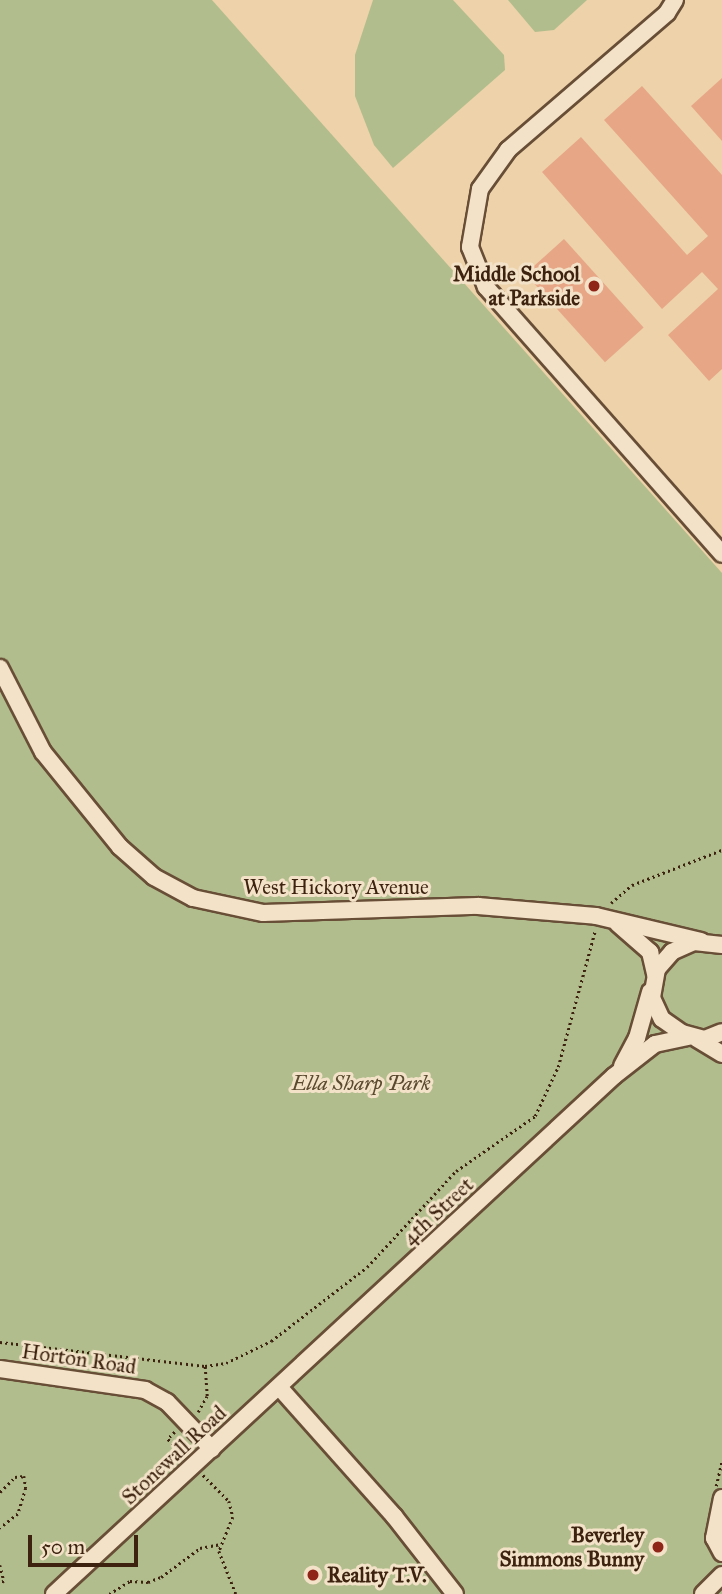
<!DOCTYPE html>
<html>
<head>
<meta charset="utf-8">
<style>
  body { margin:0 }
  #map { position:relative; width:722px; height:1594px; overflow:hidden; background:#edd2aa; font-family:"IM FELL Great Primer",serif }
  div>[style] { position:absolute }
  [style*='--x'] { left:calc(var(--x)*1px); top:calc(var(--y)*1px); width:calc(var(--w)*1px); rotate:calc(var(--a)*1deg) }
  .green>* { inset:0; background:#b2bd8d }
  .building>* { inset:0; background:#e7a787; transform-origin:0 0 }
  .path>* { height:2.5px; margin-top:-1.25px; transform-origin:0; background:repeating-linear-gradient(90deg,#3c220f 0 2px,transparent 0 5.5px) }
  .roads { filter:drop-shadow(2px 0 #684e36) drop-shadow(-2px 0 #684e36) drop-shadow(0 2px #684e36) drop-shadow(0 -2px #684e36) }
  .minor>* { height:16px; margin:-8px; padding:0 8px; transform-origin:8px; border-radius:8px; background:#f3e2c8 }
  .dots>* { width:19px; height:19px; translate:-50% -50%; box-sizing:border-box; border:4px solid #f3e2c8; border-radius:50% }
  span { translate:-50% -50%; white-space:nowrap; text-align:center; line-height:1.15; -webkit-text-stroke:6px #f3e2c8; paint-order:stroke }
  .poi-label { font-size:21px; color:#3c220f; font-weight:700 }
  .right { translate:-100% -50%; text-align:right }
  .left { translate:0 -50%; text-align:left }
  .street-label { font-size:21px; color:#3c220f }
  .park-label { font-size:21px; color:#5a492e; font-style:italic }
  .scale { position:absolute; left:28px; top:1535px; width:110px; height:32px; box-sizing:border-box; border:4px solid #3c220f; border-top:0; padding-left:9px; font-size:21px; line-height:24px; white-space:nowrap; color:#3c220f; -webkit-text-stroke:5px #f3e2c8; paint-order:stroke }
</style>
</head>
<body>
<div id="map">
  <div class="green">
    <i style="clip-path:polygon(0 0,212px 0,722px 573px,722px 1594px,0 1594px)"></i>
    <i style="clip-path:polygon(373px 0,453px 0,504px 55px,505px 70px,393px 168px,374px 145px,355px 96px,355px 55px)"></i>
    <i style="clip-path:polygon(508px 0,587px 0,554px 30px,535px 32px)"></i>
  </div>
  <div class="building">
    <i style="clip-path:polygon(722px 78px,722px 141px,691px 106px)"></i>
    <i style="clip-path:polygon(642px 86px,722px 175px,722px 369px,709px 381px,668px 335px,718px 289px,702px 272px,662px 309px,542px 172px,581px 137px,687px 255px,708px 236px,604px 120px)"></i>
    <i style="left:564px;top:239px;width:119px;height:52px;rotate:48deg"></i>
  </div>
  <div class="path">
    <i style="--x:611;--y:903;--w:28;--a:-41"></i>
    <i style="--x:632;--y:885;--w:97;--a:-21.3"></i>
    <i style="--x:0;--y:1342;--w:206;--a:6.7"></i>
    <i style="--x:205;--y:1366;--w:21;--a:-8"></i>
    <i style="--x:226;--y:1363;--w:50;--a:-26.1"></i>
    <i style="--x:271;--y:1341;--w:121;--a:-37.6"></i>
    <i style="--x:367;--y:1267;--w:131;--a:-47.2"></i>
    <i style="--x:456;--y:1171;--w:96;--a:-34.8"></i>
    <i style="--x:535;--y:1116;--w:54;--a:-64.9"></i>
    <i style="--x:558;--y:1067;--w:141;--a:-74.8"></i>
    <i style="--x:198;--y:1412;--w:18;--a:-61"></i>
    <i style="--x:207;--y:1396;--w:30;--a:-94"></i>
    <i style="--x:175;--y:1432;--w:10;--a:135"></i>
    <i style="--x:168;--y:1439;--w:23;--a:45"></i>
    <i style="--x:203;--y:1475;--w:37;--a:45"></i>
    <i style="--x:229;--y:1501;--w:16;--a:76"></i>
    <i style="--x:233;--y:1517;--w:37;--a:112"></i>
    <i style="--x:219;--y:1551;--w:46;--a:68.4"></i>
    <i style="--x:716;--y:1486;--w:26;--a:-77"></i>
    <i style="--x:0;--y:1492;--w:21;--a:-45"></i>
    <i style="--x:15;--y:1477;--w:9;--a:-6"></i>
    <i style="--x:24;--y:1476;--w:12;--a:81"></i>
    <i style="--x:26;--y:1488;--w:27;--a:107"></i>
    <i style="--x:18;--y:1514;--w:23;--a:142"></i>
    <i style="--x:0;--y:1565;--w:16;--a:76"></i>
    <i style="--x:4;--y:1581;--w:5;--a:143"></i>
    <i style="--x:109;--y:1594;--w:25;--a:-32"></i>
    <i style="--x:130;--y:1581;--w:18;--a:3"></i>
    <i style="--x:148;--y:1582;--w:14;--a:-21"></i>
    <i style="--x:161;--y:1577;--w:49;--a:-36.6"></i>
    <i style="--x:200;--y:1548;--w:20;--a:-11"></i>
  </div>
  <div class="roads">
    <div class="minor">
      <i style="--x:675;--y:0;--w:15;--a:122"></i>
      <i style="--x:667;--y:13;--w:210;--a:139.3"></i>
      <i style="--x:508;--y:150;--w:48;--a:125.7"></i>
      <i style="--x:480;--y:189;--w:59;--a:99.8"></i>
      <i style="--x:470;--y:247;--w:43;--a:68.2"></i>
      <i style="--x:486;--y:287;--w:356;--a:48.5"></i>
      <i style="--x:0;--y:668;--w:94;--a:62.9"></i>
      <i style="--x:43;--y:752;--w:122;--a:51"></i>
      <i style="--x:120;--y:847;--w:45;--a:41.4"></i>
      <i style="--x:154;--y:877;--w:44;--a:28.3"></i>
      <i style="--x:193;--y:898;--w:72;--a:12.1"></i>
      <i style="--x:263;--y:913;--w:215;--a:-1.9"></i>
      <i style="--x:478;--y:906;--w:118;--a:4.8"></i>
      <i style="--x:596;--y:916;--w:108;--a:13.4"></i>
      <i style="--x:618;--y:924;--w:43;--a:41.2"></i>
      <i style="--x:650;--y:952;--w:23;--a:77"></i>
      <i style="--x:722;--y:945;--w:28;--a:-174"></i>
      <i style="--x:694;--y:942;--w:24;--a:156"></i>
      <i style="--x:672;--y:952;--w:23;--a:131"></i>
      <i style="--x:657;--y:969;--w:29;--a:100"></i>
      <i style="--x:652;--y:998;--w:23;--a:65"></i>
      <i style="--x:662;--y:1019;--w:24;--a:35"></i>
      <i style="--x:682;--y:1033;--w:24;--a:15"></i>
      <i style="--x:705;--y:1039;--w:18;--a:-22"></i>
      <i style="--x:697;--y:1039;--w:29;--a:31"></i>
      <i style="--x:622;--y:1066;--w:32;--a:-62"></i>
      <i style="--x:637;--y:1038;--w:48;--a:-74.2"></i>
      <i style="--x:0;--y:1369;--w:147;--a:8.2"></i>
      <i style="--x:145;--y:1390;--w:25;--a:29"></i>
      <i style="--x:167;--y:1402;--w:65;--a:46.2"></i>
      <i style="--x:279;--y:1387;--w:173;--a:48.3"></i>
      <i style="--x:394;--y:1516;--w:99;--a:52"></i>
      <i style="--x:722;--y:1498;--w:41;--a:101.3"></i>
      <i style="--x:714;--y:1538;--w:17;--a:62"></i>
      <i style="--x:54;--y:1594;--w:763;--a:-42.77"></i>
      <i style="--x:614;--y:1076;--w:52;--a:-38"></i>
      <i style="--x:655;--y:1044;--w:35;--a:-12"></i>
      <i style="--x:703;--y:1594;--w:27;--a:-45"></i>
    </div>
  </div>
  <div class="dots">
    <i style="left:594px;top:286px;background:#8f2418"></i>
    <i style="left:658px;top:1547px;background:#8f2418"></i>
    <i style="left:313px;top:1575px;background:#8f2418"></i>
  </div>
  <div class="poi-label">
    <span class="right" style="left:580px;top:286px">Middle School<br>at Parkside</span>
    <span class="right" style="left:644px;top:1547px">Beverley<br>Simmons Bunny</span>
    <span class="left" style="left:327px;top:1575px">Reality T.V.</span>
  </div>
  <div class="street-label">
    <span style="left:336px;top:887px">West Hickory Avenue</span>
    <span style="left:438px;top:1211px;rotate:-43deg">4th Street</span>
    <span style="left:79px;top:1359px;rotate:8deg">Horton Road</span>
    <span style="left:174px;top:1455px;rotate:-43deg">Stonewall Road</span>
  </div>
  <div class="park-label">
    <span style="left:361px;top:1083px">Ella Sharp Park</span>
  </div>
  <div class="scale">50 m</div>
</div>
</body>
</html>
